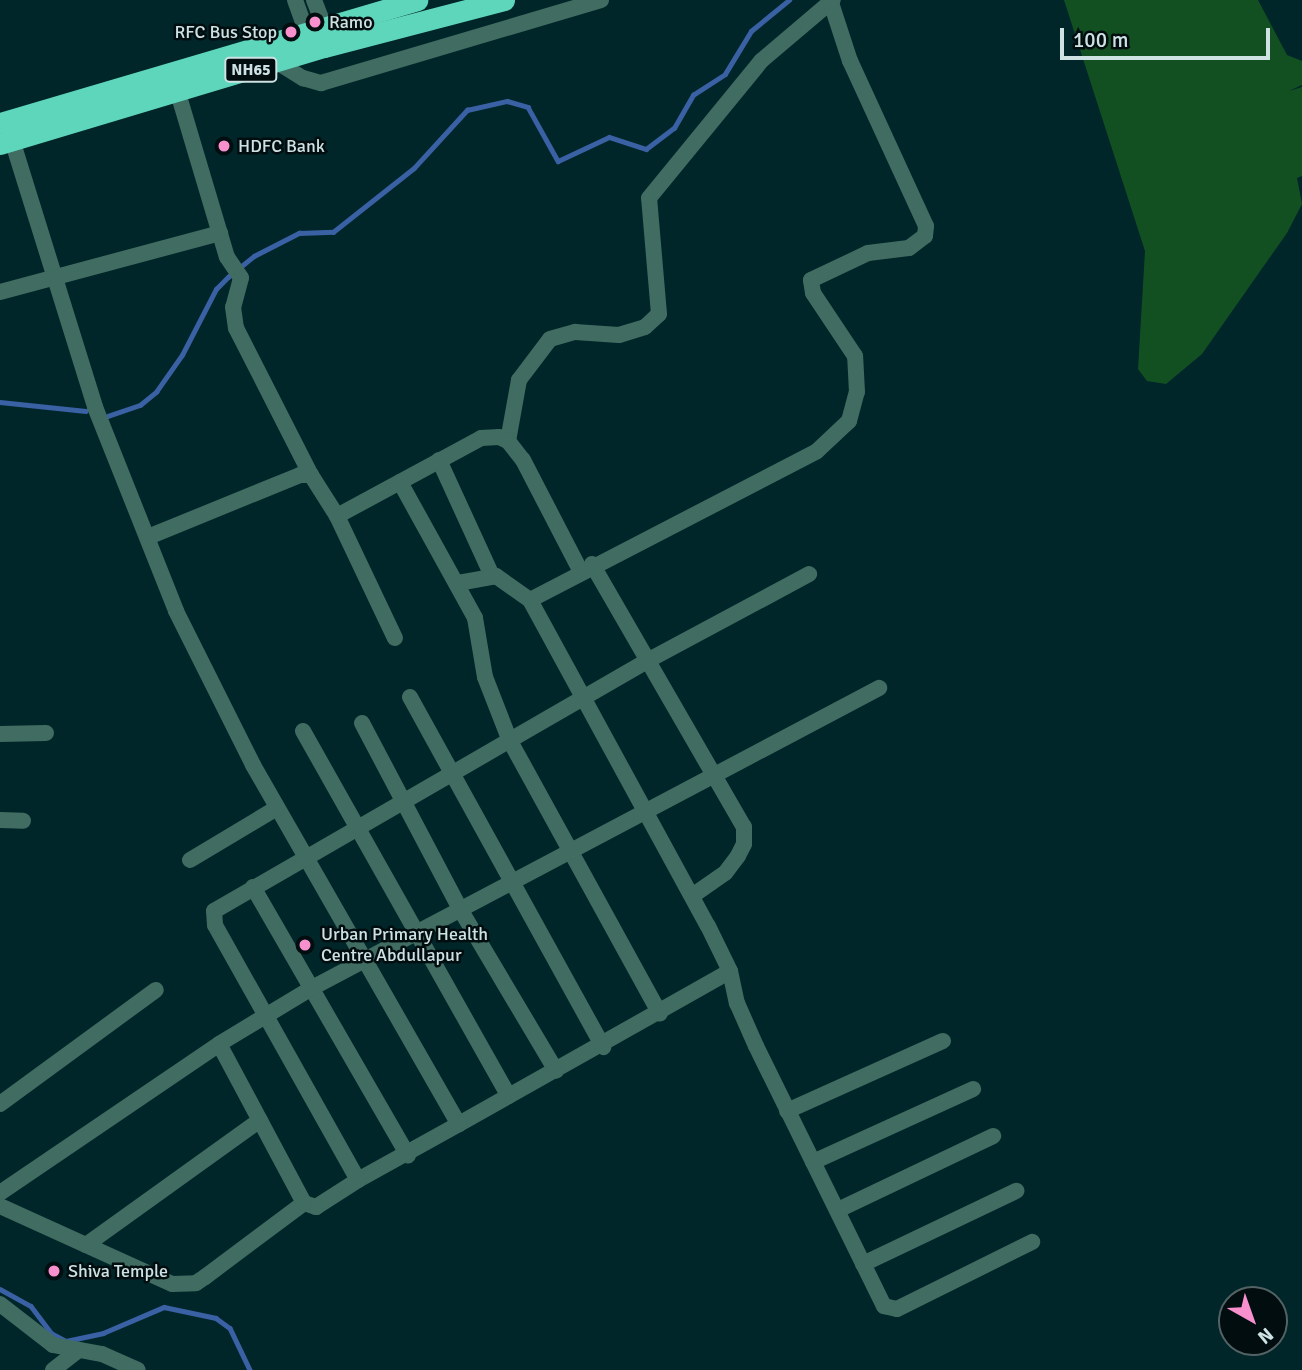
<!DOCTYPE html>
<html>
<head>
<meta charset="utf-8">
<style>
  body { margin:0 }
  #map { position:relative; width:1302px; height:1370px; overflow:hidden; background:#00262a; font-family:Signika,sans-serif }
  div>[style] { position:absolute }
  [style*='--x'] { left:calc(var(--x)*1px); top:calc(var(--y)*1px); width:calc(var(--w)*1px); rotate:calc(var(--a)*1deg) }
  .green>* { inset:0; background:#125022 }
  .stream>* { height:4.5px; margin:-2.25px; padding:0 2.25px; transform-origin:2.25px; border-radius:2.25px; background:#3a61a4 }
  .minor>* { height:16px; margin:-8px; padding:0 8px; transform-origin:8px; border-radius:8px; background:#406c61 }
  .highway>* { height:21px; margin:-10.5px; padding:0 10.5px; transform-origin:10.5px; border-radius:10.5px; background:#5ed6bb }
  .dots>* { width:19px; height:19px; translate:-50% -50%; box-sizing:border-box; border:4px solid #010d0f; border-radius:50% }
  span { translate:-50% -50%; white-space:nowrap; text-align:center; line-height:1.15; -webkit-text-stroke:5px #010d0f; paint-order:stroke }
  .shield-label span { padding:2px 5px; background:#010d0f; border:2px solid; border-radius:5px; -webkit-text-stroke-width:0 }
  .shield-label { font-size:16px; color:#cee2e4; font-weight:700 }
  .poi-label { font-size:18px; color:#cee2e4 }
  .left { translate:0 -50%; text-align:left }
  .right { translate:-100% -50%; text-align:right }
  .north { position:absolute; left:1218px; top:1286px; width:70px; height:70px; box-sizing:border-box; background:#010d0f; border:2px solid #536264; border-radius:50%; rotate:140deg; font-size:19px; font-weight:700; line-height:28px; text-align:center; color:#cee2e4 }
  .north::after { content:''; display:block; margin:auto; width:24px; height:32px; background:#f790cd; clip-path:polygon(50% 0,100% 100%,50% 72%,0 100%) }
  .scale { position:absolute; left:1060px; top:28px; width:210px; height:32px; box-sizing:border-box; border:4px solid #cee2e4; border-top:0; padding-left:9px; font-size:21px; line-height:24px; white-space:nowrap; color:#cee2e4; -webkit-text-stroke:5px #010d0f; paint-order:stroke }
</style>
</head>
<body>
<div id="map">
  <div class="green">
    <i style="clip-path:polygon(1064px 0,1258px 0,1287px 55px,1302px 61px,1302px 85px,1289px 91px,1302px 87px,1302px 176px,1297px 178px,1302px 204px,1287px 233px,1202px 354px,1166px 384px,1147px 381px,1138px 369px,1145px 251px)"></i>
  </div>
  <div class="stream">
    <i style="--x:0;--y:402;--w:86;--a:6"></i>
    <i style="--x:108;--y:416;--w:34;--a:-19"></i>
    <i style="--x:140;--y:405;--w:21;--a:-39"></i>
    <i style="--x:156;--y:392;--w:45;--a:-54.9"></i>
    <i style="--x:182;--y:355;--w:74;--a:-62.7"></i>
    <i style="--x:216;--y:289;--w:17;--a:-45"></i>
    <i style="--x:228;--y:277;--w:33;--a:-39"></i>
    <i style="--x:254;--y:256;--w:51;--a:-27.1"></i>
    <i style="--x:299;--y:233;--w:34;--a:-2"></i>
    <i style="--x:333;--y:232;--w:103;--a:-38.3"></i>
    <i style="--x:414;--y:168;--w:79;--a:-47.6"></i>
    <i style="--x:467;--y:110;--w:41;--a:-12.7"></i>
    <i style="--x:507;--y:101;--w:22;--a:16"></i>
    <i style="--x:528;--y:107;--w:62;--a:60.9"></i>
    <i style="--x:558;--y:161;--w:56;--a:-25.2"></i>
    <i style="--x:609;--y:137;--w:39;--a:18"></i>
    <i style="--x:646;--y:149;--w:35;--a:-37"></i>
    <i style="--x:674;--y:128;--w:38;--a:-60"></i>
    <i style="--x:693;--y:95;--w:38;--a:-33"></i>
    <i style="--x:725;--y:74;--w:50;--a:-58.8"></i>
    <i style="--x:751;--y:31;--w:49;--a:-39.2"></i>
    <i style="--x:0;--y:1289;--w:35;--a:29"></i>
    <i style="--x:31;--y:1306;--w:34;--a:53"></i>
    <i style="--x:51;--y:1333;--w:17;--a:28"></i>
    <i style="--x:66;--y:1341;--w:38;--a:-12"></i>
    <i style="--x:103;--y:1333;--w:66;--a:-23.1"></i>
    <i style="--x:164;--y:1307;--w:53;--a:11.9"></i>
    <i style="--x:216;--y:1318;--w:17;--a:36"></i>
    <i style="--x:230;--y:1328;--w:47;--a:64.5"></i>
  </div>
  <div class="minor">
    <i style="--x:295;--y:0;--w:45;--a:70.3"></i>
    <i style="--x:314;--y:0;--w:40;--a:69"></i>
    <i style="--x:277;--y:62;--w:31;--a:32"></i>
    <i style="--x:303;--y:78;--w:19;--a:16"></i>
    <i style="--x:321;--y:83;--w:292;--a:-16.5"></i>
    <i style="--x:178;--y:93;--w:171;--a:73.4"></i>
    <i style="--x:227;--y:257;--w:25;--a:56"></i>
    <i style="--x:241;--y:278;--w:30;--a:105"></i>
    <i style="--x:233;--y:307;--w:21;--a:82"></i>
    <i style="--x:236;--y:328;--w:165;--a:63"></i>
    <i style="--x:12;--y:140;--w:280;--a:72.7"></i>
    <i style="--x:95;--y:407;--w:219;--a:68.3"></i>
    <i style="--x:176;--y:611;--w:172;--a:63.4"></i>
    <i style="--x:253;--y:765;--w:414;--a:60.2"></i>
    <i style="--x:459;--y:1124;--w:311;--a:-29.4"></i>
    <i style="--x:0;--y:292;--w:228;--a:-15"></i>
    <i style="--x:508;--y:441;--w:62;--a:-79.8"></i>
    <i style="--x:519;--y:380;--w:51;--a:-52.9"></i>
    <i style="--x:550;--y:339;--w:26;--a:-16"></i>
    <i style="--x:575;--y:332;--w:44;--a:3.9"></i>
    <i style="--x:619;--y:335;--w:27;--a:-17"></i>
    <i style="--x:645;--y:327;--w:19;--a:-43"></i>
    <i style="--x:659;--y:314;--w:116;--a:-94.9"></i>
    <i style="--x:649;--y:198;--w:177;--a:-50.7"></i>
    <i style="--x:761;--y:61;--w:94;--a:-40.3"></i>
    <i style="--x:439;--y:460;--w:128;--a:65.4"></i>
    <i style="--x:400;--y:482;--w:155;--a:61.1"></i>
    <i style="--x:475;--y:618;--w:60;--a:80.4"></i>
    <i style="--x:485;--y:677;--w:69;--a:68.7"></i>
    <i style="--x:510;--y:741;--w:311;--a:61.2"></i>
    <i style="--x:337;--y:516;--w:135;--a:64.6"></i>
    <i style="--x:148;--y:537;--w:164;--a:-22.2"></i>
    <i style="--x:300;--y:475;--w:11;--a:0"></i>
    <i style="--x:311;--y:475;--w:49;--a:57.6"></i>
    <i style="--x:337;--y:516;--w:164;--a:-28.4"></i>
    <i style="--x:481;--y:438;--w:18;--a:-3"></i>
    <i style="--x:499;--y:437;--w:10;--a:24"></i>
    <i style="--x:508;--y:441;--w:24;--a:52"></i>
    <i style="--x:523;--y:460;--w:124;--a:62.6"></i>
    <i style="--x:592;--y:564;--w:304;--a:60"></i>
    <i style="--x:744;--y:827;--w:17;--a:90"></i>
    <i style="--x:744;--y:844;--w:13;--a:117"></i>
    <i style="--x:738;--y:856;--w:21;--a:127"></i>
    <i style="--x:725;--y:873;--w:40;--a:145.1"></i>
    <i style="--x:458;--y:583;--w:39;--a:-10"></i>
    <i style="--x:496;--y:576;--w:42;--a:35.2"></i>
    <i style="--x:530;--y:600;--w:371;--a:61.4"></i>
    <i style="--x:708;--y:926;--w:50;--a:63.9"></i>
    <i style="--x:730;--y:971;--w:33;--a:78"></i>
    <i style="--x:737;--y:1003;--w:47;--a:66.2"></i>
    <i style="--x:756;--y:1046;--w:290;--a:63.8"></i>
    <i style="--x:884;--y:1306;--w:13;--a:13"></i>
    <i style="--x:897;--y:1309;--w:151;--a:-26.4"></i>
    <i style="--x:530;--y:600;--w:323;--a:-27.4"></i>
    <i style="--x:817;--y:451;--w:44;--a:-43.2"></i>
    <i style="--x:849;--y:421;--w:30;--a:-75"></i>
    <i style="--x:857;--y:392;--w:36;--a:-93"></i>
    <i style="--x:855;--y:356;--w:76;--a:-123.7"></i>
    <i style="--x:813;--y:293;--w:13;--a:-99"></i>
    <i style="--x:811;--y:280;--w:63;--a:-25.3"></i>
    <i style="--x:868;--y:253;--w:41;--a:-7"></i>
    <i style="--x:909;--y:248;--w:20;--a:-37"></i>
    <i style="--x:925;--y:236;--w:10;--a:-84"></i>
    <i style="--x:926;--y:226;--w:182;--a:-114.7"></i>
    <i style="--x:850;--y:61;--w:61;--a:-108.1"></i>
    <i style="--x:410;--y:697;--w:400;--a:61.1"></i>
    <i style="--x:362;--y:723;--w:210;--a:62.2"></i>
    <i style="--x:460;--y:909;--w:188;--a:59.3"></i>
    <i style="--x:303;--y:731;--w:419;--a:60.6"></i>
    <i style="--x:0;--y:734;--w:46;--a:-1.2"></i>
    <i style="--x:0;--y:820;--w:23;--a:2"></i>
    <i style="--x:190;--y:860;--w:101;--a:-30.9"></i>
    <i style="--x:253;--y:887;--w:310;--a:60"></i>
    <i style="--x:0;--y:1104;--w:193;--a:-36.2"></i>
    <i style="--x:787;--y:1111;--w:171;--a:-24.2"></i>
    <i style="--x:459;--y:1124;--w:115;--a:151"></i>
    <i style="--x:358;--y:1180;--w:292;--a:-119.3"></i>
    <i style="--x:215;--y:925;--w:14;--a:-94"></i>
    <i style="--x:214;--y:911;--w:500;--a:-30"></i>
    <i style="--x:647;--y:661;--w:184;--a:-28.2"></i>
    <i style="--x:813;--y:1162;--w:176;--a:-24.5"></i>
    <i style="--x:0;--y:1193;--w:265;--a:-34.2"></i>
    <i style="--x:219;--y:1044;--w:106;--a:-31.1"></i>
    <i style="--x:310;--y:989;--w:644;--a:-27.88"></i>
    <i style="--x:304;--y:1203;--w:13;--a:18"></i>
    <i style="--x:316;--y:1207;--w:50;--a:-32.7"></i>
    <i style="--x:0;--y:1206;--w:189;--a:24.4"></i>
    <i style="--x:172;--y:1284;--w:24;--a:-2"></i>
    <i style="--x:196;--y:1283;--w:11;--a:-34"></i>
    <i style="--x:205;--y:1277;--w:124;--a:-36.8"></i>
    <i style="--x:304;--y:1203;--w:180;--a:-118.1"></i>
    <i style="--x:838;--y:1210;--w:172;--a:-25.5"></i>
    <i style="--x:86;--y:1245;--w:214;--a:-35.7"></i>
    <i style="--x:863;--y:1264;--w:170;--a:-25.5"></i>
    <i style="--x:0;--y:1304;--w:67;--a:37.7"></i>
    <i style="--x:53;--y:1345;--w:50;--a:10.4"></i>
    <i style="--x:102;--y:1354;--w:39;--a:24"></i>
    <i style="--x:53;--y:1370;--w:33;--a:-38"></i>
  </div>
  <div class="highway">
    <i style="--x:0;--y:123;--w:435;--a:-16.4"></i>
    <i style="--x:0;--y:144;--w:338;--a:-16.7"></i>
    <i style="--x:324;--y:47;--w:186;--a:-14.6"></i>
  </div>
  <div class="dots">
    <i style="left:315px;top:22px;background:#f790cd"></i>
    <i style="left:291px;top:32px;background:#f790cd"></i>
    <i style="left:224px;top:146px;background:#f790cd"></i>
    <i style="left:305px;top:945px;background:#f790cd"></i>
    <i style="left:54px;top:1271px;background:#f790cd"></i>
  </div>
  <div class="shield-label">
    <span style="left:251px;top:70px">NH65</span>
  </div>
  <div class="poi-label">
    <span class="left" style="left:329px;top:22px">Ramo</span>
    <span class="right" style="left:277px;top:32px">RFC Bus Stop</span>
    <span class="left" style="left:238px;top:146px">HDFC Bank</span>
    <span class="left" style="left:321px;top:945px">Urban Primary Health<br>Centre Abdullapur</span>
    <span class="left" style="left:68px;top:1271px">Shiva Temple</span>
  </div>
  <div class="north">N</div>
  <div class="scale">100 m</div>
</div>
</body>
</html>
